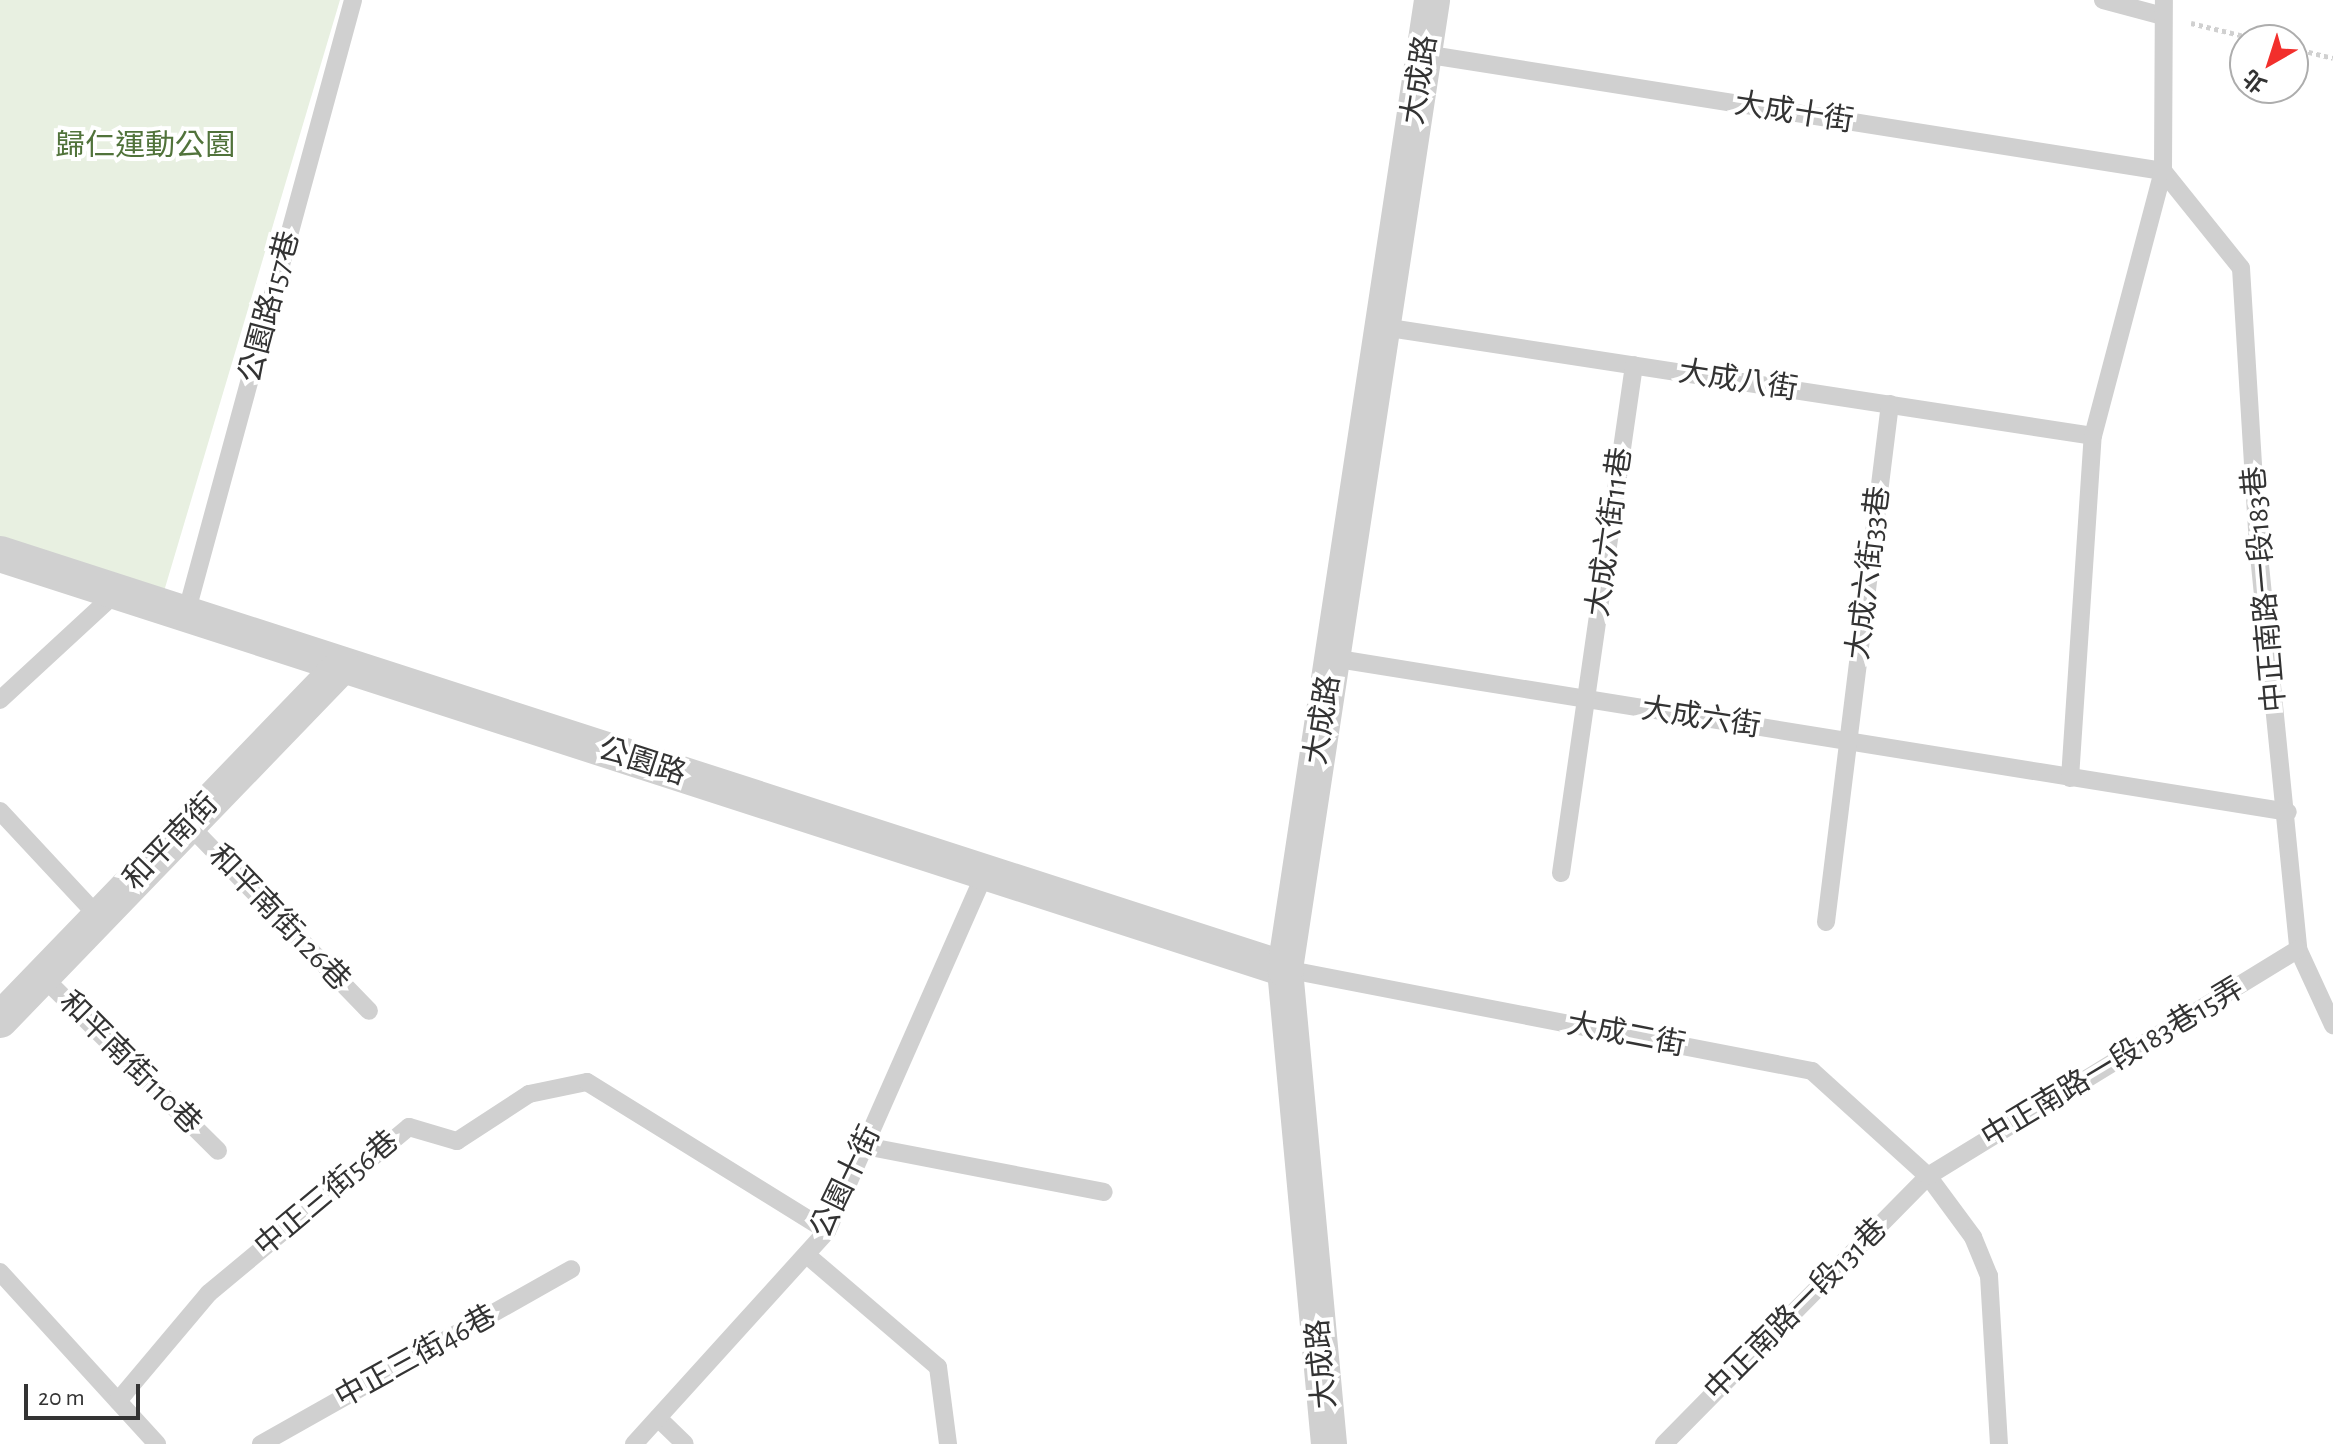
<!DOCTYPE html>
<html>
<head>
<meta charset="utf-8">
<style>
  body { margin:0 }
  #map { position:relative; width:2333px; height:1444px; overflow:hidden; background:#fff; font-family:"Alegreya Sans","Noto Sans TC",sans-serif }
  div>[style] { position:absolute }
  [style*='--x'] { left:calc(var(--x)*1px); top:calc(var(--y)*1px); width:calc(var(--w)*1px); rotate:calc(var(--a)*1deg) }
  .green>* { inset:0; background:#e8f0e1 }
  .path>* { height:5px; margin-top:-2.5px; transform-origin:0; background:repeating-linear-gradient(90deg,#d0d0d0 0 4px,transparent 0 8px) }
  .lane>* { height:18px; margin:-9px; padding:0 9px; transform-origin:9px; border-radius:9px; background:#d0d0d0 }
  .street>* { height:36px; margin:-18px; padding:0 18px; transform-origin:18px; border-radius:18px; background:#d0d0d0 }
  span { translate:-50% -50%; white-space:nowrap; text-align:center; line-height:1.15; -webkit-text-stroke:8px #fff; paint-order:stroke }
  .street-label { font-size:30px; color:#333 }
  .park-label { font-size:30px; color:#51733b }
  .north { position:absolute; left:2229px; top:24px; width:80px; height:80px; box-sizing:border-box; background:#fff; border:2px solid #adadad; border-radius:50%; rotate:219deg; font-size:22px; font-weight:700; line-height:32px; text-align:center; color:#333 }
  .north::after { content:''; display:block; margin:auto; width:28px; height:36px; background:#f22f2c; clip-path:polygon(50% 0,100% 100%,50% 72%,0 100%) }
  .scale { position:absolute; left:24px; top:1384px; width:116px; height:36px; box-sizing:border-box; border:4px solid #333; border-top:0; padding-left:10px; font-size:24px; line-height:28px; white-space:nowrap; color:#333; -webkit-text-stroke:6px #fff; paint-order:stroke }
</style>
</head>
<body>
<div id="map">
  <div class="green">
    <i style="clip-path:polygon(0 0,340px 0,162px 598px,0 540px)"></i>
  </div>
  <div class="path">
    <i style="--x:2191;--y:23;--w:71;--a:13.8"></i>
    <i style="--x:2293;--y:48;--w:41;--a:14"></i>
  </div>
  <div class="lane">
    <i style="--x:2103;--y:0;--w:62;--a:14.9"></i>
    <i style="--x:1424;--y:54;--w:748;--a:9"></i>
    <i style="--x:2163;--y:171;--w:124;--a:51.2"></i>
    <i style="--x:2241;--y:268;--w:278;--a:86.5"></i>
    <i style="--x:2258;--y:545;--w:406;--a:84.3"></i>
    <i style="--x:2298;--y:949;--w:84;--a:65.3"></i>
    <i style="--x:1383;--y:327;--w:718;--a:8.73"></i>
    <i style="--x:186;--y:614;--w:636;--a:-74.78"></i>
    <i style="--x:1332;--y:658;--w:968;--a:9.15"></i>
    <i style="--x:0;--y:700;--w:159;--a:-42.7"></i>
    <i style="--x:2070;--y:778;--w:343;--a:-86.2"></i>
    <i style="--x:2093;--y:436;--w:274;--a:-75.2"></i>
    <i style="--x:2163;--y:171;--w:171;--a:-89.7"></i>
    <i style="--x:0;--y:811;--w:145;--a:47"></i>
    <i style="--x:188;--y:824;--w:260;--a:45.9"></i>
    <i style="--x:1561;--y:873;--w:513;--a:-81.82"></i>
    <i style="--x:1826;--y:922;--w:522;--a:-82.96"></i>
    <i style="--x:1285;--y:969;--w:537;--a:10.95"></i>
    <i style="--x:1812;--y:1071;--w:156;--a:42.2"></i>
    <i style="--x:1928;--y:1176;--w:76;--a:53.6"></i>
    <i style="--x:1973;--y:1237;--w:42;--a:67.7"></i>
    <i style="--x:1989;--y:1276;--w:168;--a:86.6"></i>
    <i style="--x:42;--y:976;--w:248;--a:44.8"></i>
    <i style="--x:865;--y:1146;--w:243;--a:10.9"></i>
    <i style="--x:808;--y:1256;--w:171;--a:40.5"></i>
    <i style="--x:938;--y:1367;--w:78;--a:82.6"></i>
    <i style="--x:0;--y:1272;--w:233;--a:47.6"></i>
    <i style="--x:118;--y:1401;--w:141;--a:-49.9"></i>
    <i style="--x:209;--y:1293;--w:260;--a:-39.7"></i>
    <i style="--x:409;--y:1127;--w:50;--a:16.3"></i>
    <i style="--x:457;--y:1141;--w:86;--a:-33.1"></i>
    <i style="--x:529;--y:1094;--w:59;--a:-11.7"></i>
    <i style="--x:587;--y:1082;--w:282;--a:31.8"></i>
    <i style="--x:658;--y:1418;--w:37;--a:44"></i>
    <i style="--x:261;--y:1444;--w:356;--a:-29.4"></i>
    <i style="--x:634;--y:1444;--w:287;--a:-47.8"></i>
    <i style="--x:827;--y:1231;--w:392;--a:-66.2"></i>
    <i style="--x:1664;--y:1444;--w:376;--a:-45.4"></i>
    <i style="--x:1928;--y:1176;--w:434;--a:-31.5"></i>
  </div>
  <div class="street">
    <i style="--x:0;--y:554;--w:1350;--a:17.9"></i>
    <i style="--x:0;--y:1020;--w:492;--a:-46"></i>
    <i style="--x:1329;--y:1444;--w:477;--a:-95.3"></i>
    <i style="--x:1285;--y:969;--w:980;--a:-81.37"></i>
  </div>
  <div class="street-label">
    <span style="left:1420px;top:80px;rotate:-81deg">大成路</span>
    <span style="left:1794px;top:113px;rotate:9deg">大成十街</span>
    <span style="left:270px;top:307px;rotate:-75deg">公園路157巷</span>
    <span style="left:1738px;top:381px;rotate:9deg">大成八街</span>
    <span style="left:1610px;top:532px;rotate:-82deg">大成六街11巷</span>
    <span style="left:1869px;top:573px;rotate:-83deg">大成六街33巷</span>
    <span style="left:2265px;top:589px;rotate:-95deg">中正南路一段183巷</span>
    <span style="left:1701px;top:718px;rotate:9deg">大成六街</span>
    <span style="left:1323px;top:720px;rotate:-81deg">大成路</span>
    <span style="left:642px;top:762px;rotate:18deg">公園路</span>
    <span style="left:171px;top:842px;rotate:-46deg">和平南街</span>
    <span style="left:279px;top:918px;rotate:46deg">和平南街126巷</span>
    <span style="left:1626px;top:1035px;rotate:11deg">大成二街</span>
    <span style="left:130px;top:1063px;rotate:45deg">和平南街110巷</span>
    <span style="left:2113px;top:1063px;rotate:-31deg">中正南路一段183巷15弄</span>
    <span style="left:846px;top:1182px;rotate:-64deg">公園十街</span>
    <span style="left:327px;top:1194px;rotate:-40deg">中正三街56巷</span>
    <span style="left:1796px;top:1310px;rotate:-45deg">中正南路一段131巷</span>
    <span style="left:416px;top:1357px;rotate:-29deg">中正三街46巷</span>
    <span style="left:1322px;top:1364px;rotate:-95deg">大成路</span>
  </div>
  <div class="park-label">
    <span style="left:145px;top:146px">歸仁運動公園</span>
  </div>
  <div class="north">北</div>
  <div class="scale">20 m</div>
</div>
</body>
</html>
